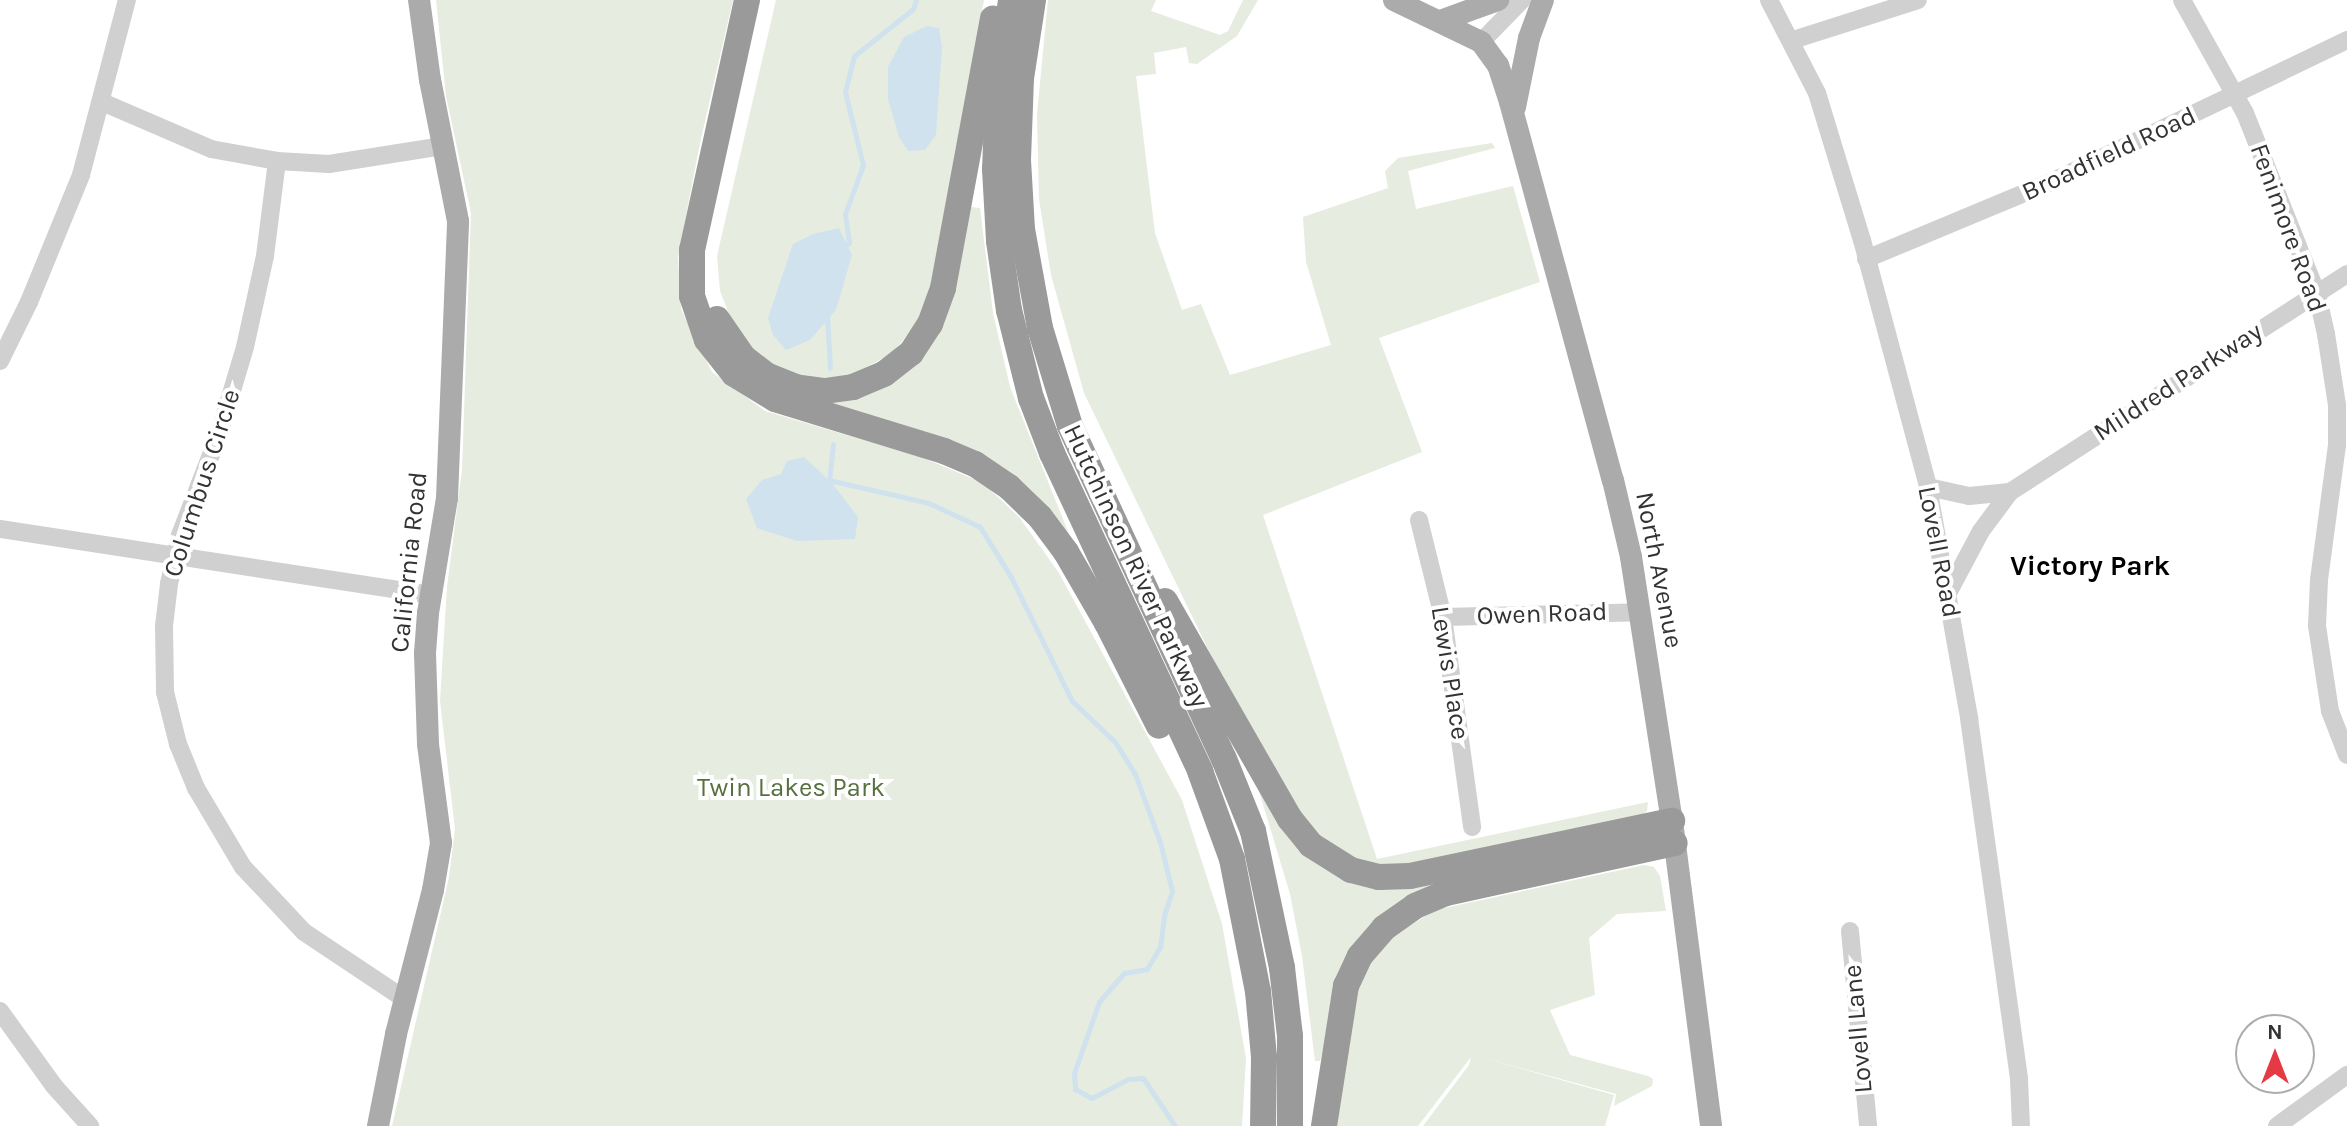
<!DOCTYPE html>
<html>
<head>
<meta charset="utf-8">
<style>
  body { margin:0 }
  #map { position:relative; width:2347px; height:1126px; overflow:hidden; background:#fff; font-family:Karla,sans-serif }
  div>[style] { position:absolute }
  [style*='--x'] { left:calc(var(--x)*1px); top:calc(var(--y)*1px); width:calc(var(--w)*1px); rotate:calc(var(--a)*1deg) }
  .green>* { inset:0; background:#e6ecdf }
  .water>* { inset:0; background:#cfe2ee }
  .stream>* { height:5px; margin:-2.5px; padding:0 2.5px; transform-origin:2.5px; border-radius:2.5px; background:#cfe2ee }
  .minor>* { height:18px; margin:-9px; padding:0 9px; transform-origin:9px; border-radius:9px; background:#d0d0d0 }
  .major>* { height:22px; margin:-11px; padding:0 11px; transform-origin:11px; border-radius:11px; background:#ababab }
  .highway>* { height:26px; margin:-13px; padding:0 13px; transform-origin:13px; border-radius:13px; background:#9a9a9a }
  span { translate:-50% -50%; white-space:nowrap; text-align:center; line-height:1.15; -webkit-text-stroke:8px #fff; paint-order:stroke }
  .street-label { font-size:26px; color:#333 }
  .park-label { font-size:26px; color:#56703f }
  .neighbourhood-label { font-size:28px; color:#000; font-weight:700 }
  .north { position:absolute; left:2235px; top:1014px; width:80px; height:80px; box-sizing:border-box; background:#fff; border:2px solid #adadad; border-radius:50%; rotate:0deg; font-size:22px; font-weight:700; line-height:32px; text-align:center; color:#333 }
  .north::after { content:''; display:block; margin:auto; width:28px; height:36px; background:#e63946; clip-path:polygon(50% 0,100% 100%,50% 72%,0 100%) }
</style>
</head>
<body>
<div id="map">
  <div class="green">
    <i style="clip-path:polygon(436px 0,733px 0,700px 143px,678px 257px,681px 309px,712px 372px,765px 411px,921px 457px,983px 483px,1019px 517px,1059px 573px,1182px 800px,1222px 924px,1246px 1058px,1242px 1126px,392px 1126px,449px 877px,455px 829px,440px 701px,447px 587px,462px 470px,471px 213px,446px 96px)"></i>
    <i style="clip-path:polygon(776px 0,984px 0,931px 283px,917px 322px,893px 353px,849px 376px,811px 380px,770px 366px,737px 335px,720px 291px,717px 256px)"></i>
    <i style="clip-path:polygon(1048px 0,1156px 0,1151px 11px,1220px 35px,1228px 31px,1243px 0,1258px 0,1237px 36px,1197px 64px,1189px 63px,1186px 47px,1154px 53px,1156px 74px,1136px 76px,1155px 233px,1182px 310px,1201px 304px,1230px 375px,1331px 345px,1306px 262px,1303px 217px,1388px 188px,1385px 171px,1398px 158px,1492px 143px,1495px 148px,1408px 171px,1416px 209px,1513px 186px,1540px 282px,1379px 338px,1422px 452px,1263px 515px,1377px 859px,1648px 802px,1647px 811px,1639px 817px,1422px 863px,1383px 867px,1353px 860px,1324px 844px,1294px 807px,1222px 678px,1084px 393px,1051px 275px,1039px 199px,1037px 114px)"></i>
    <i style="clip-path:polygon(970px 207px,980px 208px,993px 313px,1010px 387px,1069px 534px,1066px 537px,1039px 502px,819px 399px,915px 363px)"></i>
    <i style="clip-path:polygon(1262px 790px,1333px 871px,1466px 874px,1396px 906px,1325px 1043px,1320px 1061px,1315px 1061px,1302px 956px,1290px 894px,1259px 791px)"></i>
    <i style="clip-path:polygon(1644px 865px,1654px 867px,1660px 876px,1666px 911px,1617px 914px,1589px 938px,1595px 995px,1550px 1010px,1570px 1055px,1648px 1076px,1653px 1079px,1652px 1086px,1614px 1106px,1616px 1094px,1473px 1055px,1614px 1095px,1605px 1126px,1423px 1126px,1469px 1065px,1471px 1057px,1418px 1126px,1336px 1126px,1353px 1002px,1370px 964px,1395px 935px,1435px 910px)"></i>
  </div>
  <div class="water">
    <i style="clip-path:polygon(927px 26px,939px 28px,942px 47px,936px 135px,925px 150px,908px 151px,899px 137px,888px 99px,888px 67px,904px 37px)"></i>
    <i style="clip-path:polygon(839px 228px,852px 255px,836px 310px,810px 340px,786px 350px,773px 335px,768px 318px,793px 244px,813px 234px)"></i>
    <i style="clip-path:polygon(804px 457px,832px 483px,858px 517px,855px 539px,797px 541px,757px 528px,746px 499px,762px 480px,781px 474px,787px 461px)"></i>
  </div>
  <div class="stream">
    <i style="--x:842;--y:247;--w:8;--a:-30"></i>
    <i style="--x:849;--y:243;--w:29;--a:-98"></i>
    <i style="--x:845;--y:214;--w:52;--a:-69.8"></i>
    <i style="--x:863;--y:165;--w:75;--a:-103.9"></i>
    <i style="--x:845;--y:92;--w:37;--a:-76"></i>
    <i style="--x:854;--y:56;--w:75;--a:-38.5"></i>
    <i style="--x:913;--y:9;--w:9;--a:-72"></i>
    <i style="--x:827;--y:315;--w:53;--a:86.8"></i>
    <i style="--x:833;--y:444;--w:36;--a:96"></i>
    <i style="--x:829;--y:480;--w:103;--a:13"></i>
    <i style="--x:929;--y:503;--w:56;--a:25.2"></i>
    <i style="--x:980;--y:527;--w:59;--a:58.2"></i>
    <i style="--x:1011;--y:577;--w:138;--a:63.8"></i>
    <i style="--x:1072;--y:701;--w:59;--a:43.6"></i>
    <i style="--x:1115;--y:742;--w:38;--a:58"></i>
    <i style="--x:1135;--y:774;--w:72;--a:69.8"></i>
    <i style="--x:1160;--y:842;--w:50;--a:76.2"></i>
    <i style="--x:1172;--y:891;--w:26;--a:108"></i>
    <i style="--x:1164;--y:916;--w:31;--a:97"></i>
    <i style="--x:1160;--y:947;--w:26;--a:121"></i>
    <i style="--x:1147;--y:969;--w:23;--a:170"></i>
    <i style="--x:1124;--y:973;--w:38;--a:131"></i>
    <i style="--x:1099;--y:1002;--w:75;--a:109.4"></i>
    <i style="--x:1074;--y:1073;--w:16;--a:86"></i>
    <i style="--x:1075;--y:1089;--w:19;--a:28"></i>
    <i style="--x:1092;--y:1098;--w:41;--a:-27.8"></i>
    <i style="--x:1128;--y:1079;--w:15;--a:-4"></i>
    <i style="--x:1143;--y:1078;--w:58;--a:56.3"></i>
  </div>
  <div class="minor">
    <i style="--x:1769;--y:0;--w:105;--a:62.7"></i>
    <i style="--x:1817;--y:93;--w:154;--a:73"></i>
    <i style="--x:1862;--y:240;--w:256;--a:75"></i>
    <i style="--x:1928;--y:487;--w:235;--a:79.9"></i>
    <i style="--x:1969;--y:718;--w:364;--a:82.1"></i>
    <i style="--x:2019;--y:1079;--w:47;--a:87.6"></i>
    <i style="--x:2182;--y:0;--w:129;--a:60.9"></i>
    <i style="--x:2245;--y:113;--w:195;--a:68.3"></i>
    <i style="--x:2317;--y:294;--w:41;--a:77.3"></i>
    <i style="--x:2326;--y:334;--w:72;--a:81.2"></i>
    <i style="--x:2337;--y:405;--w:40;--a:90"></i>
    <i style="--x:2337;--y:445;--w:136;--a:97.6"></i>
    <i style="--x:2319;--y:580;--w:46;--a:92.5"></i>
    <i style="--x:2317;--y:626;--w:86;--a:81.3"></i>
    <i style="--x:2330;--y:711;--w:47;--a:68.9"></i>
    <i style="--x:1793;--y:40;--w:131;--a:-17.7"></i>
    <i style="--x:1481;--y:42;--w:59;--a:-45.7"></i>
    <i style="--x:102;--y:102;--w:119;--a:23.3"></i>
    <i style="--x:211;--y:149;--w:67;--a:10.3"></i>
    <i style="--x:277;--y:161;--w:52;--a:3.3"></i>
    <i style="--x:329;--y:164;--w:115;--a:-9"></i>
    <i style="--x:277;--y:161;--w:96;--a:97.2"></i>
    <i style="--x:265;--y:256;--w:93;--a:102.4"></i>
    <i style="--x:245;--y:347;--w:91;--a:106.6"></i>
    <i style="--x:219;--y:434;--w:108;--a:111.1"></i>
    <i style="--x:180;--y:535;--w:50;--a:102.7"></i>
    <i style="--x:169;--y:584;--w:42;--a:96.8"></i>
    <i style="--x:164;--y:626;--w:66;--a:89.1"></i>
    <i style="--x:165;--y:692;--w:54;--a:76"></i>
    <i style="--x:178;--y:744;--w:48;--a:67.8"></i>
    <i style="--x:196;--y:788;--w:92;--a:59.3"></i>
    <i style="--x:243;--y:867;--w:89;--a:46.8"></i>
    <i style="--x:304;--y:932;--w:123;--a:33.7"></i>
    <i style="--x:1866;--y:259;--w:203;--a:-22.6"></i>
    <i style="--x:2053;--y:181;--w:326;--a:-25.6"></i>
    <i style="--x:0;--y:361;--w:66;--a:-63.8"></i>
    <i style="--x:29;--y:302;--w:137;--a:-67.7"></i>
    <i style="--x:81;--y:175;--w:181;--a:-75.3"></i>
    <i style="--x:1928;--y:487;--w:42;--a:12.4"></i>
    <i style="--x:1969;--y:496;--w:41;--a:-5.6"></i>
    <i style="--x:1419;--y:520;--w:100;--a:76.1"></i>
    <i style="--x:1443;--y:617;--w:212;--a:82.1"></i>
    <i style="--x:0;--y:529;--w:436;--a:8.7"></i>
    <i style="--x:1948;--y:593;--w:70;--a:-62"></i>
    <i style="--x:1981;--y:531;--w:49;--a:-53.4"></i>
    <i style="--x:2010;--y:492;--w:401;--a:-32.9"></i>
    <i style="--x:1443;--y:617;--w:198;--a:-1.4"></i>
    <i style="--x:1850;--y:931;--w:196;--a:84.7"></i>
    <i style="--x:0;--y:1011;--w:92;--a:54.2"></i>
    <i style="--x:54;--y:1086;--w:54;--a:48"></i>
    <i style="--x:2277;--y:1126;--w:87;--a:-36.1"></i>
  </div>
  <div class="major">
    <i style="--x:1394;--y:0;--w:97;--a:25.8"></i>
    <i style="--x:1481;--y:42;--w:29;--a:54"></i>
    <i style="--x:1498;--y:65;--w:39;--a:72"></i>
    <i style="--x:1510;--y:102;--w:392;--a:74.8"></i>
    <i style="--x:1613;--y:480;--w:79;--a:76.8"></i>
    <i style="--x:1631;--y:557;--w:267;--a:81.2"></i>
    <i style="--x:1672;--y:821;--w:307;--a:82.7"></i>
    <i style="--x:1440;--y:21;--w:62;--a:-19.9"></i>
    <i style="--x:1515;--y:107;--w:70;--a:-78.5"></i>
    <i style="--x:1529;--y:38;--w:40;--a:-69.8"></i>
    <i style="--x:378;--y:1126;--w:94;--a:-78.9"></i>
    <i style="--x:396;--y:1034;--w:149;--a:-75.6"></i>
    <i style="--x:433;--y:890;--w:48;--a:-80.3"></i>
    <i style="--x:441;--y:843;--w:100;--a:-97.5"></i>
    <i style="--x:428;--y:744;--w:91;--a:-91.9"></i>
    <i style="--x:425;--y:653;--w:40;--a:-85.7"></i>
    <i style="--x:428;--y:613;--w:117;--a:-80.6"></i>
    <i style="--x:447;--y:498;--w:277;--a:-87.7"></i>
    <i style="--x:458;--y:221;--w:144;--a:-101.2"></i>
    <i style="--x:430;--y:80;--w:81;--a:-97.8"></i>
  </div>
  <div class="highway">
    <i style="--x:747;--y:0;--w:256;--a:102.4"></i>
    <i style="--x:692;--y:250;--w:46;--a:90"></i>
    <i style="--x:692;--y:296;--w:46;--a:71.2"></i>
    <i style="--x:707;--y:340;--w:43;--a:51.5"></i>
    <i style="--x:734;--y:374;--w:48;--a:31.4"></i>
    <i style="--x:775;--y:399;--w:177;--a:17.1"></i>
    <i style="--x:944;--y:451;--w:34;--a:23"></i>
    <i style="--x:975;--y:464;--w:41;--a:34.1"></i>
    <i style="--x:1009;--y:487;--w:43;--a:44.1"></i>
    <i style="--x:1040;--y:517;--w:44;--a:53.4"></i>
    <i style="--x:1066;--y:552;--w:82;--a:60"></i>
    <i style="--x:1107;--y:623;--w:115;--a:63.2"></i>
    <i style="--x:1011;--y:0;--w:99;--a:97.6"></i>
    <i style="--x:998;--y:98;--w:71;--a:92.4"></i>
    <i style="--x:995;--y:169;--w:72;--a:86.8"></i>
    <i style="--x:999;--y:241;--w:70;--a:81.8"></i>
    <i style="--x:1009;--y:310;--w:91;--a:76"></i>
    <i style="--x:1031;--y:398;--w:59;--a:69.1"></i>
    <i style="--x:1052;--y:453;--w:351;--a:65"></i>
    <i style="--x:1200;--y:771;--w:94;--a:70"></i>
    <i style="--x:1232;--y:859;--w:135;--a:78.9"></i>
    <i style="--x:1258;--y:991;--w:66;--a:84.8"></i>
    <i style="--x:1264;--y:1057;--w:69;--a:90.8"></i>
    <i style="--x:1033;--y:0;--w:79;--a:98.7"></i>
    <i style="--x:1021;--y:78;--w:82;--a:92.1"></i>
    <i style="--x:1018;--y:160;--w:69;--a:86.7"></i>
    <i style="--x:1022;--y:229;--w:101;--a:79.7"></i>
    <i style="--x:1040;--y:328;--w:102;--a:73"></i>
    <i style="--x:1070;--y:426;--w:367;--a:65.2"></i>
    <i style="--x:1224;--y:759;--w:78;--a:68.1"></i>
    <i style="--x:1253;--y:831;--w:140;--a:78"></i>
    <i style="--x:1282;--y:968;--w:68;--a:83.3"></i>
    <i style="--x:1290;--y:1036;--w:90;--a:90"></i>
    <i style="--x:717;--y:319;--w:46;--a:55.6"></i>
    <i style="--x:743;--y:357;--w:29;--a:38"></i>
    <i style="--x:766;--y:375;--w:31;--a:22"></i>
    <i style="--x:795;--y:387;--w:30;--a:8"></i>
    <i style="--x:825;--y:391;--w:28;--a:-8"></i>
    <i style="--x:853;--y:387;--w:34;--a:-23"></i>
    <i style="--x:884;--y:374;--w:34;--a:-38"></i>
    <i style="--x:911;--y:353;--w:35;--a:-57"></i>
    <i style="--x:930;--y:324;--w:38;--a:-70"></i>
    <i style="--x:943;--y:288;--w:274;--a:-79.5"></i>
    <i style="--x:1165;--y:601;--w:251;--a:60.2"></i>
    <i style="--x:1290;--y:819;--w:33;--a:51"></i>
    <i style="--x:1311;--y:845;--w:47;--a:32"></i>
    <i style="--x:1351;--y:870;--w:29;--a:14"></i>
    <i style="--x:1379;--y:877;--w:31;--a:-2"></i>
    <i style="--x:1410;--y:876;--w:268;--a:-11.9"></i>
    <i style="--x:1324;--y:1126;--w:142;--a:-81.1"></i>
    <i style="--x:1346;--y:986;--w:33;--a:-65"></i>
    <i style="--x:1360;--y:956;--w:37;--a:-49"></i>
    <i style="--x:1384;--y:928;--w:38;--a:-35"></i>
    <i style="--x:1415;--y:906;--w:34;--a:-23"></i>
    <i style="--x:1446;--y:893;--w:234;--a:-12.3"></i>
  </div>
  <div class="street-label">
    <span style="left:2109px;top:154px;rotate:-25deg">Broadfield Road</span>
    <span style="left:2288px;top:228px;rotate:70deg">Fenimore Road</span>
    <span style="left:2178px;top:382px;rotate:-33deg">Mildred Parkway</span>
    <span style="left:202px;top:483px;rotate:-72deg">Columbus Circle</span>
    <span style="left:1939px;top:552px;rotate:79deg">Lovell Road</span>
    <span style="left:409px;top:562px;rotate:-84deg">California Road</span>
    <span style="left:1136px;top:566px;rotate:65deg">Hutchinson River Parkway</span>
    <span style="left:1659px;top:570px;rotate:79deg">North Avenue</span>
    <span style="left:1542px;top:614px;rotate:-2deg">Owen Road</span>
    <span style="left:1450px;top:673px;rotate:81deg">Lewis Place</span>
    <span style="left:1858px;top:1029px;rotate:-95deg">Lovell Lane</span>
  </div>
  <div class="park-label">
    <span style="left:791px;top:788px">Twin Lakes Park</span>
  </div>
  <div class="neighbourhood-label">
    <span style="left:2090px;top:566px">Victory Park</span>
  </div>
  <div class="north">N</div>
</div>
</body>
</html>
